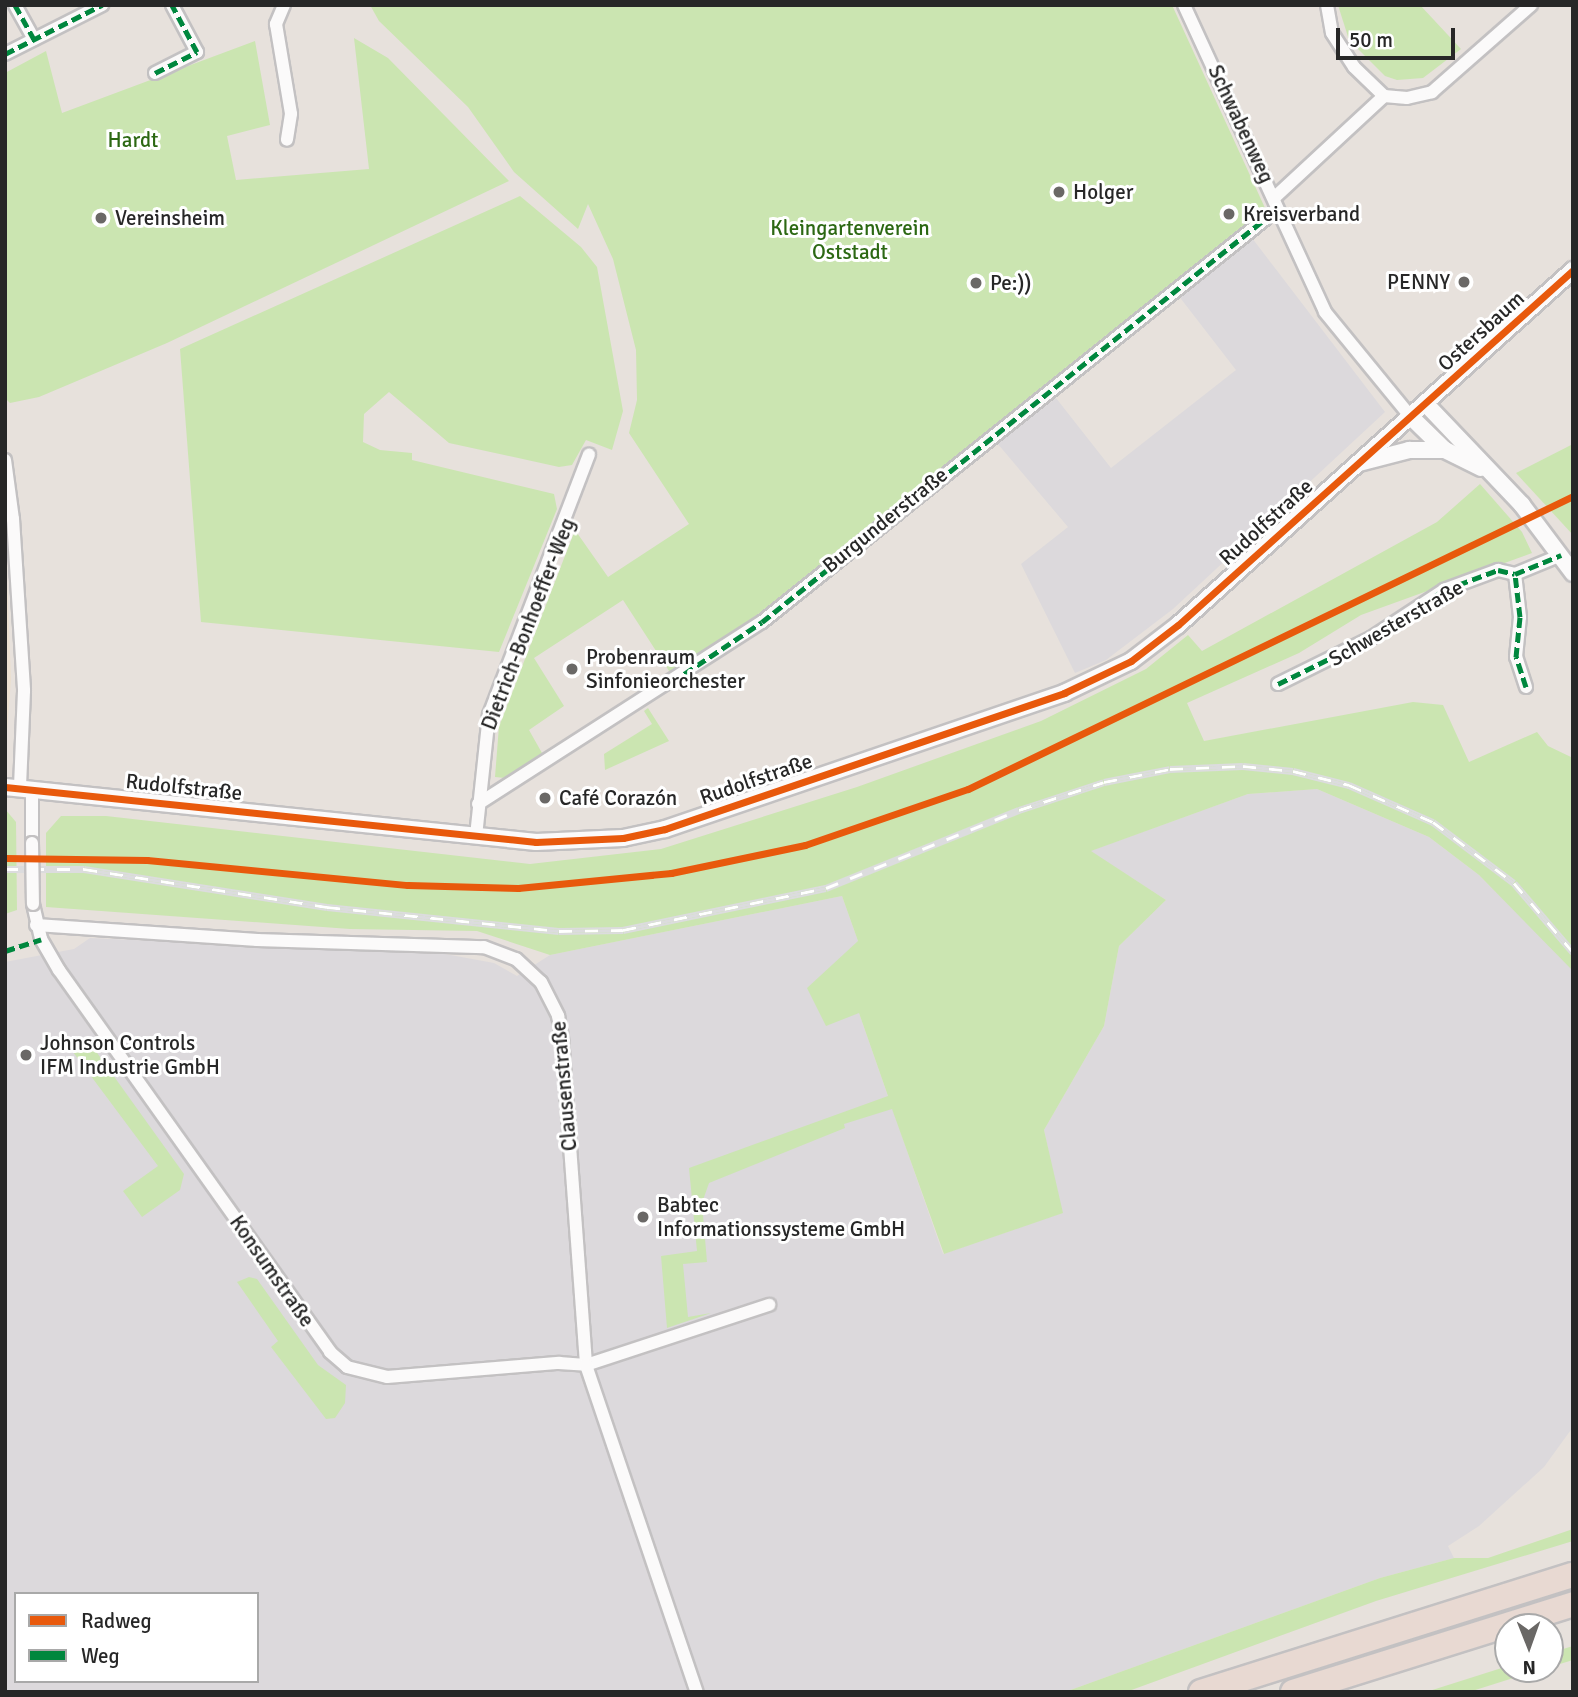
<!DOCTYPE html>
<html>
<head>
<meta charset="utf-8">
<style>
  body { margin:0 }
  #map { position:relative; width:1578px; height:1697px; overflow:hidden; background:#e7e1dc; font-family:Signika,sans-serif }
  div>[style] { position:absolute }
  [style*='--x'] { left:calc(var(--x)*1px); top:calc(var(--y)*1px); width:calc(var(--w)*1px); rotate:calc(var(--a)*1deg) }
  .industrial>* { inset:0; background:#dcd9dc }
  .education>* { inset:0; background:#ebdfcf }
  .green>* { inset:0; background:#cbe5b1 }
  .roads { filter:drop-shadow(2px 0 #c3c1c2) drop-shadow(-2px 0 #c3c1c2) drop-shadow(0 2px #c3c1c2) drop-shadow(0 -2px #c3c1c2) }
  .minor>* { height:12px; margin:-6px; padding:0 6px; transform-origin:6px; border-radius:6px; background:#fbfafa }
  .tertiary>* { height:16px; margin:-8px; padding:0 8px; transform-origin:8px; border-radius:8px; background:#fbfafa }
  .motorway>* { height:24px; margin:-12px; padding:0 12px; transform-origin:12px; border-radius:12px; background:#e8d9d2 }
  .rail>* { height:7px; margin-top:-3.5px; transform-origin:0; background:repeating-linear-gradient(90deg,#fff 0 13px,#dcdcde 0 26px); box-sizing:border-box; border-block:2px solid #dcdcde }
  .bridges { filter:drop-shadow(2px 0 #c3c1c2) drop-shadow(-2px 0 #c3c1c2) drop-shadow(0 2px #c3c1c2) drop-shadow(0 -2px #c3c1c2) }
  .minor-bridge>* { height:12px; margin:-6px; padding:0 6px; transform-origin:6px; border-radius:6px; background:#fbfafa }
  .quiet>* { height:5px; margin-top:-2.5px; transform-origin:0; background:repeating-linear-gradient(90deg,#00873e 0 10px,transparent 0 15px) }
  .cycleway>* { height:7px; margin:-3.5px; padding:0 3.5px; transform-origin:3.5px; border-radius:3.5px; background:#e8590c }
  .dots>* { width:19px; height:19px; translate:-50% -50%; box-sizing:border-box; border:4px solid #fff; border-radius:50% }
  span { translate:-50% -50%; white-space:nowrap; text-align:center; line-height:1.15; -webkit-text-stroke:6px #fff; paint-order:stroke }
  .street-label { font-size:21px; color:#272727 }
  .park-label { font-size:21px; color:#2c6813 }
  .poi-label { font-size:21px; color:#272727 }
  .left { translate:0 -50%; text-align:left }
  .right { translate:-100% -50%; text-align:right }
  .frame { position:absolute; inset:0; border:7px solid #272727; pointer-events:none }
  .legend { position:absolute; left:14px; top:1592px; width:245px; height:91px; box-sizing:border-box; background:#fff; border:2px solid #a9a9a9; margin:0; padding:9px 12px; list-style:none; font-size:21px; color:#272727 }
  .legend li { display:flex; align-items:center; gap:14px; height:35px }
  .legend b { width:35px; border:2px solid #a9a9a9 }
  .north { position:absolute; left:1494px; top:1613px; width:70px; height:70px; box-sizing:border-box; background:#fff; border:2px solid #a9a9a9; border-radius:50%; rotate:179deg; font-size:19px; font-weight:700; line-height:28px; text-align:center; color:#272727 }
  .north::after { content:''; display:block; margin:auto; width:24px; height:32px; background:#6a6866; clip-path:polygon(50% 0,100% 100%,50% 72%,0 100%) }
  .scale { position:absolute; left:1336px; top:28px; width:119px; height:32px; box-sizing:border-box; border:4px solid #272727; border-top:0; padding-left:9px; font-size:21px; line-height:24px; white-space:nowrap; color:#272727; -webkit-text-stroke:5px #fff; paint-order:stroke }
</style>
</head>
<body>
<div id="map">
  <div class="industrial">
    <i style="clip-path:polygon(1252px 238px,1385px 412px,1173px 609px,1106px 660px,1075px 673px,1021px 564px,1068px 527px,997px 443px,1056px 398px,1111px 468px,1236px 370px,1178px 295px)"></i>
    <i style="clip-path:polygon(evenodd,1317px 789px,1429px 837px,1479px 875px,1573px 969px,1573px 1427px,1544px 1467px,1479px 1526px,1448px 1546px,1454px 1558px,1380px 1578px,1065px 1692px,5px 1692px,5px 962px,74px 949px,90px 938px,445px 954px,494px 963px,517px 976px,550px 955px,842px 896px,858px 941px,859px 1013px,943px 1254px,1062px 1213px,1044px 1130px,1104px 1026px,1119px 946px,1166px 900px,1090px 851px,1248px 794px,1317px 789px,16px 1594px,257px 1594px,257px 1681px,16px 1681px,16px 1594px)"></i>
  </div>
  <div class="education">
    <i style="clip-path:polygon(5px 525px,11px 679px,5px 759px)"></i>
  </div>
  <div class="green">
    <i style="clip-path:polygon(370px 5px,1172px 5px,1265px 208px,752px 619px,671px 674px,623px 600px,534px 658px,564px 706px,529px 730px,542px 753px,505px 778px,495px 777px,499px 726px,575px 530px,608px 577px,689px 524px,629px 433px,637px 400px,636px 350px,613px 259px,588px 204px,578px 229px,514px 172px,468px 107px,379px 21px)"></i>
    <i style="clip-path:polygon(1338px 5px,1420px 5px,1461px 49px,1423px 78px,1397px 80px,1385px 76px,1349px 40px)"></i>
    <i style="clip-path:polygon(354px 38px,388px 58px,509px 181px,167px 343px,39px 397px,10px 403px,5px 398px,5px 73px,46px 51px,62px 113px,255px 41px,270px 125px,227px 136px,236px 180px,369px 169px)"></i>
    <i style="clip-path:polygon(520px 196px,581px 247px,597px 267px,623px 411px,612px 450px,586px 440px,572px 465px,559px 467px,449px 443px,389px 392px,364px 414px,363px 442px,380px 450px,412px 453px,412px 460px,554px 494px,557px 509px,499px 652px,201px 622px,180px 349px)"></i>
    <i style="clip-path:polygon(1573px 444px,1573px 535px,1516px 473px)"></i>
    <i style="clip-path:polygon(1480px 484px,1522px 532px,1532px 553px,1361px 615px,1299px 653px,1187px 703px,1204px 741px,1413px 702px,1443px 705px,1469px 762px,1537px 732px,1548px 746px,1573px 758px,1573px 971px,1479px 875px,1429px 837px,1317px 789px,1248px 794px,1091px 851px,1166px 900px,1119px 946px,1104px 1026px,1044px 1130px,1063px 1213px,944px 1254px,892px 1109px,844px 1124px,845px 1128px,709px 1183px,702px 1203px,707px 1262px,683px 1264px,688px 1317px,711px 1313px,667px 1328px,661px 1256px,697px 1251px,689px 1168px,888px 1096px,859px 1013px,826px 1026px,807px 988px,858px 941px,842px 896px,550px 955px,477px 931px,350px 929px,46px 907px,46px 833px,61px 816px,106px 816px,530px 864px,661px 849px,857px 787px,1041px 721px,1146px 669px,1188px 635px,1202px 651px,1437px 522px)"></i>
    <i style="clip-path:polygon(648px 708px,669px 741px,605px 770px,604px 754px,652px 724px,644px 711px)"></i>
    <i style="clip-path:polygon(5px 809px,16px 822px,17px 910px,5px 914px)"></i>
    <i style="clip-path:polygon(71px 1038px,90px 1043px,184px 1174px,180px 1190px,142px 1217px,123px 1191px,158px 1166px,70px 1048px)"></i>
    <i style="clip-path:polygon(249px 1277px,257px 1279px,318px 1365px,346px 1385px,345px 1403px,335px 1418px,326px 1419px,271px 1347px,278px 1341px,237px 1282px)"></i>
    <i style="clip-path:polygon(1573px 1529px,1573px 1541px,1376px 1601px,1126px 1692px,1065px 1692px,1380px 1578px,1454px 1558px,1488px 1558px)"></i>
    <i style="clip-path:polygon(1573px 1646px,1573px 1660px,1550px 1667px,1550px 1653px)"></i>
    <i style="clip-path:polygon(1508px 1666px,1542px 1669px,1469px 1692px,1426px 1692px)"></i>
  </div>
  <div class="roads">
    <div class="minor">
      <i style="--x:15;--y:5;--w:39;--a:61"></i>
      <i style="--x:284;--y:5;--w:21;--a:113"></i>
      <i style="--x:276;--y:24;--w:91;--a:80.5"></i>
      <i style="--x:291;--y:114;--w:26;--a:99"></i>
      <i style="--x:1184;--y:5;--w:338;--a:65.3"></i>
      <i style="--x:1325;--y:312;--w:134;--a:50.7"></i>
      <i style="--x:1327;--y:5;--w:28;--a:80"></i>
      <i style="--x:1332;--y:33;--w:40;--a:57.1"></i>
      <i style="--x:1354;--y:67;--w:42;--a:44"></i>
      <i style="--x:1384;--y:96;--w:23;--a:5"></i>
      <i style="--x:1407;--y:98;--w:26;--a:-13"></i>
      <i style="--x:1432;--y:92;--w:132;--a:-41.3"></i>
      <i style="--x:5;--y:54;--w:109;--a:-26.8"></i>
      <i style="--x:155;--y:73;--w:47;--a:-26.6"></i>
      <i style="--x:197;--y:52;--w:53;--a:-118"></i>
      <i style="--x:1275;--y:197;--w:149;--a:-42.8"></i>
      <i style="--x:5;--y:460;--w:60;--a:82.3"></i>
      <i style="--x:13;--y:519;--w:172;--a:86.3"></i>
      <i style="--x:24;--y:691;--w:96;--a:92.4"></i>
      <i style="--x:1278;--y:684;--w:104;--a:-26.3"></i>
      <i style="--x:1371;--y:638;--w:87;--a:-33.3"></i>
      <i style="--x:1444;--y:590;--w:58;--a:-20.3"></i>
      <i style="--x:1498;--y:570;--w:17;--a:13"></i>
      <i style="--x:1526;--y:687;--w:32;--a:-108"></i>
      <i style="--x:1516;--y:657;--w:40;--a:-84.3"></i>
      <i style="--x:1520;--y:617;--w:43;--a:-96.6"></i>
      <i style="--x:1515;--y:574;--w:50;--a:-22.4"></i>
      <i style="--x:478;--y:804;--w:337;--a:-32.7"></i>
      <i style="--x:762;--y:622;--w:657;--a:-38.7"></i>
      <i style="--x:476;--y:836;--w:122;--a:-83.9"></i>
      <i style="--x:489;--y:715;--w:279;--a:-69"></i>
      <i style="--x:32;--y:843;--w:55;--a:-90"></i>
      <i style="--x:33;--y:904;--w:36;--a:77"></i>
      <i style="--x:41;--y:939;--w:36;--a:60"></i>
      <i style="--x:59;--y:970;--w:468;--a:54.6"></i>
      <i style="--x:330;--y:1352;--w:23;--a:41"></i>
      <i style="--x:347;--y:1367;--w:41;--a:14"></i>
      <i style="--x:387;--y:1377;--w:173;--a:-4.7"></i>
      <i style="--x:559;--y:1363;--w:27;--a:4"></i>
      <i style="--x:586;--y:1365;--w:193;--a:-18.2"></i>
      <i style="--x:36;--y:925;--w:222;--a:3.9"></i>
      <i style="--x:257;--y:940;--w:227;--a:1.8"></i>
      <i style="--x:484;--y:947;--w:34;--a:21"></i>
      <i style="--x:516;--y:959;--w:34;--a:43"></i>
      <i style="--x:541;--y:982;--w:38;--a:63"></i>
      <i style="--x:558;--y:1016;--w:21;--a:79"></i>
      <i style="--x:562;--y:1037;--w:329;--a:85.8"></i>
      <i style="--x:586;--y:1365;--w:345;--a:71.3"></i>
    </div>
    <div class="tertiary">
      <i style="--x:1425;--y:403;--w:141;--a:46.4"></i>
      <i style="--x:1522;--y:505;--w:85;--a:53.1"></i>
      <i style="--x:1410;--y:416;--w:49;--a:44.2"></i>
      <i style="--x:1445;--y:450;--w:40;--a:26.6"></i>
      <i style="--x:1359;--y:463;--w:52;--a:-14.6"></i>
      <i style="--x:1409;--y:450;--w:36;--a:0"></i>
      <i style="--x:5;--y:787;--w:534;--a:5.91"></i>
      <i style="--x:536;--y:842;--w:87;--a:-2.6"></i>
      <i style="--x:623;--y:838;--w:43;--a:-12.1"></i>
      <i style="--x:665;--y:829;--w:422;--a:-18.8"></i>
      <i style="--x:1064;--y:693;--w:74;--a:-25.5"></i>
      <i style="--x:1131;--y:661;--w:59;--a:-37.5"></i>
      <i style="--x:1178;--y:625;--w:531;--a:-41.95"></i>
    </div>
    <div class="motorway">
      <i style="--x:1201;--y:1692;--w:390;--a:-17.5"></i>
      <i style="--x:1293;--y:1692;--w:294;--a:-17.4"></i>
    </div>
  </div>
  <div class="rail">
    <i style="--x:5;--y:869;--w:79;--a:0"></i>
    <i style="--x:84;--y:869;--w:246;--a:8.9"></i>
    <i style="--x:327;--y:907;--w:233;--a:5.9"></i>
    <i style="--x:559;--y:931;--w:64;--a:-0.9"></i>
    <i style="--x:623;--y:930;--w:207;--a:-11.7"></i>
    <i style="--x:826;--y:888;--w:208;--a:-22"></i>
    <i style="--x:1019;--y:810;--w:89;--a:-18.2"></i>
    <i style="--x:1104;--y:782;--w:67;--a:-11.1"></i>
    <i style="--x:1170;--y:769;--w:73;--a:-2.4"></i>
    <i style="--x:1243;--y:766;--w:50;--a:5.7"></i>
    <i style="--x:1293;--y:771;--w:58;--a:14"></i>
    <i style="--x:1349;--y:785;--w:92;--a:23.8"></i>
    <i style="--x:1433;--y:822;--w:101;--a:37"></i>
    <i style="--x:1514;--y:883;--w:91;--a:49.5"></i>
  </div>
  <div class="bridges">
    <div class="minor-bridge">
      <i style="--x:32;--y:843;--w:61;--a:89.1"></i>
    </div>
  </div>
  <div class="quiet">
    <i style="--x:15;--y:5;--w:39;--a:61"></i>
    <i style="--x:5;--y:54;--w:109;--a:-26.8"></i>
    <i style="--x:155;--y:73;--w:47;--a:-26.6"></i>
    <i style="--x:197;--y:52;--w:53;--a:-118"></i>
    <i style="--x:672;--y:682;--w:108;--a:-33.7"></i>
    <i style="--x:762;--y:622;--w:657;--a:-38.7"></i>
    <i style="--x:1278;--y:684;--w:104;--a:-26.3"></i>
    <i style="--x:1371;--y:638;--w:87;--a:-33.3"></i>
    <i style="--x:1444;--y:590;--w:58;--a:-20.3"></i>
    <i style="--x:1498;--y:570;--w:17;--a:13"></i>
    <i style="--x:1526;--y:687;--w:32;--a:-108"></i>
    <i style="--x:1516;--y:657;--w:40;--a:-84.3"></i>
    <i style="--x:1520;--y:617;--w:43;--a:-96.6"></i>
    <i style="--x:1515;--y:574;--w:50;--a:-22.4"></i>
    <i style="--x:5;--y:951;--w:38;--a:-18"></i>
  </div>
  <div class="cycleway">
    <i style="--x:5;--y:787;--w:534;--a:5.91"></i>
    <i style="--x:536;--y:842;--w:87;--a:-2.6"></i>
    <i style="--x:623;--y:838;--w:43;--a:-12.1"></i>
    <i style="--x:665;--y:829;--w:422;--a:-18.8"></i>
    <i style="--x:1064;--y:693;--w:74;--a:-25.5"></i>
    <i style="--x:1131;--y:661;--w:59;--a:-37.5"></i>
    <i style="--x:1178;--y:625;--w:531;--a:-41.95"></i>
    <i style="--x:5;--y:858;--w:142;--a:0.8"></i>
    <i style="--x:147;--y:860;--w:262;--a:5.5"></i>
    <i style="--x:408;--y:885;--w:110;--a:1.6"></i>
    <i style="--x:518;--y:888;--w:154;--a:-5.6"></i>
    <i style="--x:671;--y:873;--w:137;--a:-11.8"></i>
    <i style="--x:805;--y:845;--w:172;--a:-19"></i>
    <i style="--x:968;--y:789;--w:672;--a:-25.84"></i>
  </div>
  <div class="dots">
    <i style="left:1059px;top:192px;background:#6a6866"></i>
    <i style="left:1229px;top:214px;background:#6a6866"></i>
    <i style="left:101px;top:218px;background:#6a6866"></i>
    <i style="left:1464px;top:282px;background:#6a6866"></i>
    <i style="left:976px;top:283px;background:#6a6866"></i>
    <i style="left:572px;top:669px;background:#6a6866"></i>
    <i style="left:545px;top:798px;background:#6a6866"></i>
    <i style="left:26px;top:1055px;background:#6a6866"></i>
    <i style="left:643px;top:1217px;background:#6a6866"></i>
  </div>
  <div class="street-label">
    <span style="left:1241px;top:124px;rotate:65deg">Schwabenweg</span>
    <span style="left:1481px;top:331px;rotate:-42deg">Ostersbaum</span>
    <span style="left:885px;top:520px;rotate:-39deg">Burgunderstraße</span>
    <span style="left:1266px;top:522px;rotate:-42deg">Rudolfstraße</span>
    <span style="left:1396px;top:623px;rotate:-30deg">Schwesterstraße</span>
    <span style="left:528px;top:624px;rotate:-69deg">Dietrich-Bonhoeffer-Weg</span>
    <span style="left:756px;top:779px;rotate:-19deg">Rudolfstraße</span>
    <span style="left:184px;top:787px;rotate:6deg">Rudolfstraße</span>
    <span style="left:564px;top:1086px;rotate:-95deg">Clausenstraße</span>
    <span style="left:272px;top:1271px;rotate:55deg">Konsumstraße</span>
  </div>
  <div class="park-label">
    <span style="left:133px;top:140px">Hardt</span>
    <span style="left:850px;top:240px">Kleingartenverein<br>Oststadt</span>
  </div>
  <div class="poi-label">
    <span class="left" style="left:1073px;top:192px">Holger</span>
    <span class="left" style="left:1243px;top:214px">Kreisverband</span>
    <span class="left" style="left:115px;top:218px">Vereinsheim</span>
    <span class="right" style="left:1450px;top:282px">PENNY</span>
    <span class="left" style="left:990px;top:283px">Pe:))</span>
    <span class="left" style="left:586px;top:669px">Probenraum<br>Sinfonieorchester</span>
    <span class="left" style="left:559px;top:798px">Café Corazón</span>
    <span class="left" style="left:40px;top:1055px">Johnson Controls<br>IFM Industrie GmbH</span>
    <span class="left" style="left:657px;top:1217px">Babtec<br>Informationssysteme GmbH</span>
  </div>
  <div class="frame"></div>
  <ul class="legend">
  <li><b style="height:9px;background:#e8590c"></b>Radweg</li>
  <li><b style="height:9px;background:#00873e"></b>Weg</li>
  </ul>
  <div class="north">N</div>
  <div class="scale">50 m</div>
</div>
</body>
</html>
